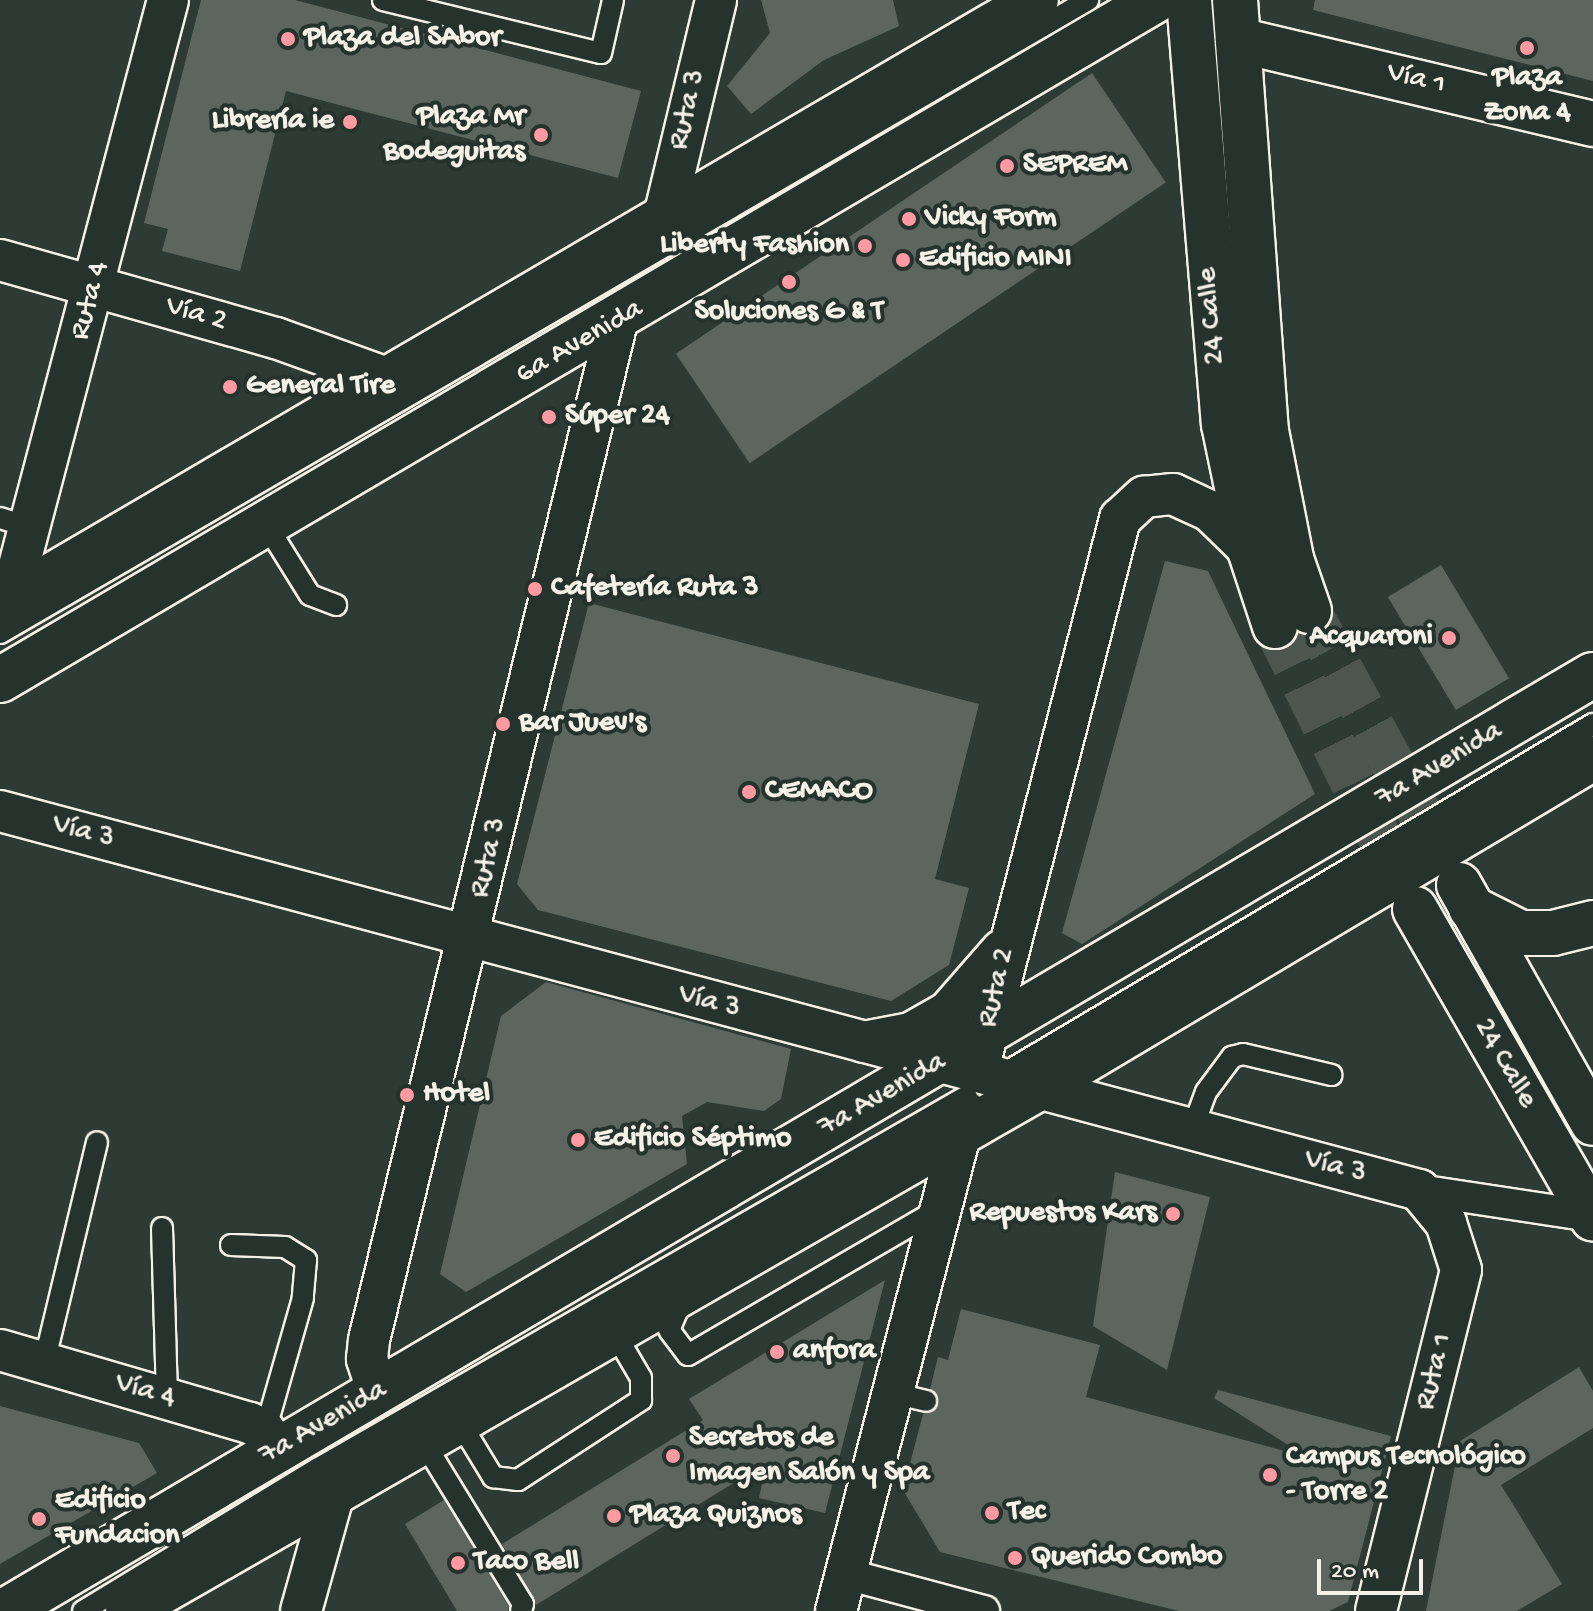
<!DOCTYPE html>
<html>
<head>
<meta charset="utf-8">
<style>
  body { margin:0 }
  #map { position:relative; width:1593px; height:1611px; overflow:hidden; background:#2e3b34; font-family:"Gochi Hand",sans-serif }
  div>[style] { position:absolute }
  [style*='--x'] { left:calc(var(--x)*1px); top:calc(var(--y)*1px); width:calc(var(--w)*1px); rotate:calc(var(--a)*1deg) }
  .building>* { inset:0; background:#5c655e; transform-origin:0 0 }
  .primary-tunnel>* { height:44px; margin-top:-22px; transform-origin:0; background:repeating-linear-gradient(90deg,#4c564f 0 44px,transparent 0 66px) }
  .roads { filter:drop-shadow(2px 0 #f4f1e8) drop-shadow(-2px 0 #f4f1e8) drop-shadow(0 2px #f4f1e8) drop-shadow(0 -2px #f4f1e8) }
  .service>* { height:20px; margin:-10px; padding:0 10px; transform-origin:10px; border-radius:10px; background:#26332d }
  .pedestrian>* { height:30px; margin:-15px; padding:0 15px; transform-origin:15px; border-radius:15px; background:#26332d }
  .minor>* { height:40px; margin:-20px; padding:0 20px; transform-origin:20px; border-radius:20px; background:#26332d }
  .tertiary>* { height:44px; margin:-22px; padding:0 22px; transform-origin:22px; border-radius:22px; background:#26332d }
  .primary>* { height:44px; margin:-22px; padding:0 22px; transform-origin:22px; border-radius:22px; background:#26332d }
  .dots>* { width:22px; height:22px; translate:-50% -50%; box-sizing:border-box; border:4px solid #26332d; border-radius:50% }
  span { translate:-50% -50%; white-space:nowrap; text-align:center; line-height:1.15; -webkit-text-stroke:8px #26332d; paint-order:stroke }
  .poi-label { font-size:30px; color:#f4f1e8; font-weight:700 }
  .left { translate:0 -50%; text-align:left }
  .right { translate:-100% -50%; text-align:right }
  .street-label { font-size:30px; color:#f4f1e8 }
  .scale { position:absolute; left:1317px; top:1559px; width:106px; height:36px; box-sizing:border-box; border:4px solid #f4f1e8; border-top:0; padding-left:10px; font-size:24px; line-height:28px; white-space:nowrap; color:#f4f1e8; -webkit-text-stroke:6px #26332d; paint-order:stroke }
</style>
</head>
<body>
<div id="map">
  <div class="building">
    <i style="clip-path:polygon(201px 0,295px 0,641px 91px,618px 178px,286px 91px,240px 271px,162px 251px,168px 229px,144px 223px)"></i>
    <i style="clip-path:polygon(761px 0,893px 0,899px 26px,824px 60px,751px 114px,727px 86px,770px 33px)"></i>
    <i style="clip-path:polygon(1315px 0,1593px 0,1593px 81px,1313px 10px)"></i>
    <i style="left:1092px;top:73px;width:132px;height:502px;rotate:56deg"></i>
    <i style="clip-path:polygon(1165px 561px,1208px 571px,1315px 794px,1082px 944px,1062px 933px)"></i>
    <i style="left:1441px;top:565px;width:132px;height:62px;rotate:59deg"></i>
    <i style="clip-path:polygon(589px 603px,979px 704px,935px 879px,969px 888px,949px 965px,891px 1001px,538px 910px,517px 884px)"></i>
    <i style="clip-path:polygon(546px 982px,791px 1049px,781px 1099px,764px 1111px,707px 1102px,682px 1116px,687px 1164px,466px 1292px,440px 1274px,501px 1016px)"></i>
    <i style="clip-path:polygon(1115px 1172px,1210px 1197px,1167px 1370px,1093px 1326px)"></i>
    <i style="clip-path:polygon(885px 1280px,825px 1513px,759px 1498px,766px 1463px,536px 1605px,502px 1544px,703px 1420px,689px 1399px)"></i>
    <i style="clip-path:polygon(961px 1309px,1100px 1345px,1086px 1397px,1307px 1457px,1214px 1398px,1218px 1390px,1391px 1436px,1348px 1602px,1329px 1611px,1179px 1611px,940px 1552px,903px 1490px,923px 1414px,938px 1405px,930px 1389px,938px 1357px,948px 1360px)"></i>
    <i style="clip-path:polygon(1579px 1367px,1593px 1391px,1593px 1428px,1501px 1485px,1562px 1584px,1517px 1611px,1426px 1611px,1460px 1441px)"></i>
    <i style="clip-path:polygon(0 1406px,139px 1443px,157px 1473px,0 1564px)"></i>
    <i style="clip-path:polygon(444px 1500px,509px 1606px,508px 1611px,457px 1611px,405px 1524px)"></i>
  </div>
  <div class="primary-tunnel">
    <i style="--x:1309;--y:611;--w:290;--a:61.3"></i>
    <i style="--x:1275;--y:626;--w:298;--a:63.7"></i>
  </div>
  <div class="roads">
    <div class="service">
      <i style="--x:383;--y:0;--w:224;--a:13.7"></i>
      <i style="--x:601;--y:53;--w:54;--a:-77.2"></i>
      <i style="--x:0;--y:518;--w:27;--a:17"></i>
      <i style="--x:267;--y:526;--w:81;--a:58.1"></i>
      <i style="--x:310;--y:595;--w:28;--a:21"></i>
      <i style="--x:0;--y:633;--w:1259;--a:-30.19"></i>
      <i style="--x:998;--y:1077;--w:692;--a:-30.68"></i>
      <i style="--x:1192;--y:1130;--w:40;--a:-69.8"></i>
      <i style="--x:1206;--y:1092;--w:44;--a:-53.4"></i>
      <i style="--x:1232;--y:1057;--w:11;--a:-15"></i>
      <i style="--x:1243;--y:1054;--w:91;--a:13.3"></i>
      <i style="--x:162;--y:1228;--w:170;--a:88.3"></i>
      <i style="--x:231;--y:1245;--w:54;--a:2.1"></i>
      <i style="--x:285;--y:1247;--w:25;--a:32"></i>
      <i style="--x:306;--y:1260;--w:38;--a:95"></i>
      <i style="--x:303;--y:1298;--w:138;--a:105.9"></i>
      <i style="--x:681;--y:1302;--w:30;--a:113"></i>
      <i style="--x:669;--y:1330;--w:31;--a:53"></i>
      <i style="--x:688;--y:1355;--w:288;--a:-30.2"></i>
      <i style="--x:44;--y:1363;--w:227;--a:-76.5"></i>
      <i style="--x:892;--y:1393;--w:35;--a:13"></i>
      <i style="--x:459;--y:1421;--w:66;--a:58.7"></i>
      <i style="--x:493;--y:1477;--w:25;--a:7"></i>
      <i style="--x:518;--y:1480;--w:147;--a:-33"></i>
      <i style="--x:641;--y:1400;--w:22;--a:-90"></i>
      <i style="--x:641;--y:1378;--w:53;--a:-120.4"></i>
      <i style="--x:423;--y:1441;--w:191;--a:58.5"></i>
      <i style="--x:523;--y:1604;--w:7;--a:106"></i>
      <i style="--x:83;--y:1611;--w:274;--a:-31.3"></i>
      <i style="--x:317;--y:1469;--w:749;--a:-29.85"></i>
    </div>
    <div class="pedestrian">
      <i style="--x:1419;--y:1190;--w:174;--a:8.6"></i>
      <i style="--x:846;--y:1574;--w:143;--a:15"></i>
    </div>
    <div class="minor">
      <i style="--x:663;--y:221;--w:227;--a:-76.5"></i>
      <i style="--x:0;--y:260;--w:287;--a:15.8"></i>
      <i style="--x:276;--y:338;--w:121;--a:19.8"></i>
      <i style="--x:10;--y:600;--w:620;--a:-75.25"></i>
      <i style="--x:0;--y:811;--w:1469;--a:14.95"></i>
      <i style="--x:1419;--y:1190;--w:43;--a:50.7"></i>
      <i style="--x:1446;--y:1223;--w:49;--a:72.3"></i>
      <i style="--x:1461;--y:1270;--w:351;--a:104"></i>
      <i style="--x:864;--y:1042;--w:48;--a:-10.8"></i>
      <i style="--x:911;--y:1033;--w:43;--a:-29.6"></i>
      <i style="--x:948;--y:1012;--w:82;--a:-48.9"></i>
      <i style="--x:982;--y:1054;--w:553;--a:-75.54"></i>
      <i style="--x:1120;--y:519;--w:33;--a:-43"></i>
      <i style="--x:1144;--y:497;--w:29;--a:-6"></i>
      <i style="--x:1173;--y:494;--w:41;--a:24.7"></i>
      <i style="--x:1210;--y:511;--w:56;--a:44.3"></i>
      <i style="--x:0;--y:1350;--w:260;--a:16.3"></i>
      <i style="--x:250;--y:1423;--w:17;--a:28"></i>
      <i style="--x:265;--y:1431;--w:24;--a:60"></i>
      <i style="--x:378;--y:1393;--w:36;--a:-108"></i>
      <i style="--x:367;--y:1359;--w:19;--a:-84"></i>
      <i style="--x:369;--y:1340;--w:1048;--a:-76.31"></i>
      <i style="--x:301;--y:1611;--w:123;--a:-74.4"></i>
      <i style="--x:836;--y:1611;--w:516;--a:-75.4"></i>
    </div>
    <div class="tertiary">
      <i style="--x:1238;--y:40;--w:365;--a:13.3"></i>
    </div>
    <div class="primary">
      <i style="--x:1189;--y:0;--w:425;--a:85.3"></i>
      <i style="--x:1224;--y:424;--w:129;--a:78.3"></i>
      <i style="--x:1250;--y:550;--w:80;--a:71.8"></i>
      <i style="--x:1235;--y:0;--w:432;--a:85.9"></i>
      <i style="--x:1266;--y:431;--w:130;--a:78.9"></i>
      <i style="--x:1291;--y:559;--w:55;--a:70.9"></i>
      <i style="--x:0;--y:606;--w:1200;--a:-30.33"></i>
      <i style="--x:0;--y:680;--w:1341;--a:-30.47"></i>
      <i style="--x:1459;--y:885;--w:273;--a:60.6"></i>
      <i style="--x:1471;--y:908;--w:56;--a:26.6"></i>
      <i style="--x:1521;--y:933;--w:32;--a:0"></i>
      <i style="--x:1553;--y:933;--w:41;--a:-14"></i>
      <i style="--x:1415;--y:909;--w:357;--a:60.1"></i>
      <i style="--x:5;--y:1611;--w:1843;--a:-30.52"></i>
      <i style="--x:128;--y:1611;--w:1046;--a:-29.87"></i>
      <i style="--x:1035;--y:1090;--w:649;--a:-30.75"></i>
    </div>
  </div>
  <div class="dots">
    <i style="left:288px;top:39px;background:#ff9aa2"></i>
    <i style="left:1527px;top:48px;background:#ff9aa2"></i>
    <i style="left:350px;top:122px;background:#ff9aa2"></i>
    <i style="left:541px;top:135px;background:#ff9aa2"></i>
    <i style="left:1007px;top:166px;background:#ff9aa2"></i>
    <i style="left:909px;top:219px;background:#ff9aa2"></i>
    <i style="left:865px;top:246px;background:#ff9aa2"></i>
    <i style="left:903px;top:260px;background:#ff9aa2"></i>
    <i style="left:789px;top:282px;background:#ff9aa2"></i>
    <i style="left:230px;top:387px;background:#ff9aa2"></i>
    <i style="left:549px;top:417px;background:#ff9aa2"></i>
    <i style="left:535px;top:589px;background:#ff9aa2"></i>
    <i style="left:1449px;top:638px;background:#ff9aa2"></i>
    <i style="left:503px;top:724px;background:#ff9aa2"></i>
    <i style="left:749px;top:792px;background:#ff9aa2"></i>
    <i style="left:407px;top:1095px;background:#ff9aa2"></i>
    <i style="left:578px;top:1140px;background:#ff9aa2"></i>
    <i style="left:1173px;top:1214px;background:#ff9aa2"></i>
    <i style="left:777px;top:1352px;background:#ff9aa2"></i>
    <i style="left:673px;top:1456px;background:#ff9aa2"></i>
    <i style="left:1270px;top:1475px;background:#ff9aa2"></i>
    <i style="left:992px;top:1513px;background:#ff9aa2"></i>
    <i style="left:614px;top:1516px;background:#ff9aa2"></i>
    <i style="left:39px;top:1519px;background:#ff9aa2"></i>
    <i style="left:1015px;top:1558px;background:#ff9aa2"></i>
    <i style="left:458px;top:1563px;background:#ff9aa2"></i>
  </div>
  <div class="poi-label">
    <span class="left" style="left:304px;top:39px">Plaza del SAbor</span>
    <span style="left:1527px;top:96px">Plaza<br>Zona 4</span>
    <span class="right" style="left:525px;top:135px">Plaza Mr<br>Bodeguitas</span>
    <span class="right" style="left:334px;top:122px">Librería ie</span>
    <span class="left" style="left:1023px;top:166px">SEPREM</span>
    <span class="left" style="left:925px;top:219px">Vicky Form</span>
    <span class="right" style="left:849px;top:246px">Liberty Fashion</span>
    <span class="left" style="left:919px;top:260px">Edificio MINI</span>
    <span style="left:789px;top:313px">Soluciones G &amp; T</span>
    <span class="left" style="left:246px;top:387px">General Tire</span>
    <span class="left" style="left:565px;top:417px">Súper 24</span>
    <span class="left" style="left:551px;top:589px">Cafetería Ruta 3</span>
    <span class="right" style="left:1433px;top:638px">Acquaroni</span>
    <span class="left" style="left:519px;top:724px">Bar Juev's</span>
    <span class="left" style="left:765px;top:792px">CEMACO</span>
    <span class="left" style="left:423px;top:1095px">Hotel</span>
    <span class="left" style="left:594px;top:1140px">Edificio Séptimo</span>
    <span class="right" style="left:1157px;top:1214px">Repuestos Kars</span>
    <span class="left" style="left:793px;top:1352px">anfora</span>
    <span class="left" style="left:689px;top:1456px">Secretos de<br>Imagen Salón y Spa</span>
    <span class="left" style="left:1286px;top:1475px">Campus Tecnológico<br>- Torre 2</span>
    <span class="left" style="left:55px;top:1519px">Edificio<br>Fundacion</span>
    <span class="left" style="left:1008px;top:1513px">Tec</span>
    <span class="left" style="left:630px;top:1516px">Plaza Quiznos</span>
    <span class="left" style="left:1031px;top:1558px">Querido Combo</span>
    <span class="left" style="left:474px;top:1563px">Taco Bell</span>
  </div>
  <div class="street-label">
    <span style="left:1416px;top:80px;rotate:14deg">Vía 1</span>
    <span style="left:689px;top:110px;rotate:-77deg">Ruta 3</span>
    <span style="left:91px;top:301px;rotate:-75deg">Ruta 4</span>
    <span style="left:196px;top:315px;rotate:16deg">Vía 2</span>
    <span style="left:1213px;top:316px;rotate:-95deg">24 Calle</span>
    <span style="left:580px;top:343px;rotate:-30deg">6a Avenida</span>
    <span style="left:1440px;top:766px;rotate:-31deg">7a Avenida</span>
    <span style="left:83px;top:833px;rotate:15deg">Vía 3</span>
    <span style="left:490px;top:858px;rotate:-77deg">Ruta 3</span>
    <span style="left:998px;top:988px;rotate:-77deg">Ruta 2</span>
    <span style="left:709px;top:1003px;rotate:15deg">Vía 3</span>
    <span style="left:1504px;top:1064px;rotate:60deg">24 Calle</span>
    <span style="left:883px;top:1096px;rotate:-30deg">7a Avenida</span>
    <span style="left:1335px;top:1168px;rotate:15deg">Vía 3</span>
    <span style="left:1436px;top:1372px;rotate:-76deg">Ruta 1</span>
    <span style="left:145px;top:1392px;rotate:16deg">Vía 4</span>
    <span style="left:324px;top:1424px;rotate:-30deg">7a Avenida</span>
  </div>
  <div class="scale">20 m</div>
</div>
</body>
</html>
